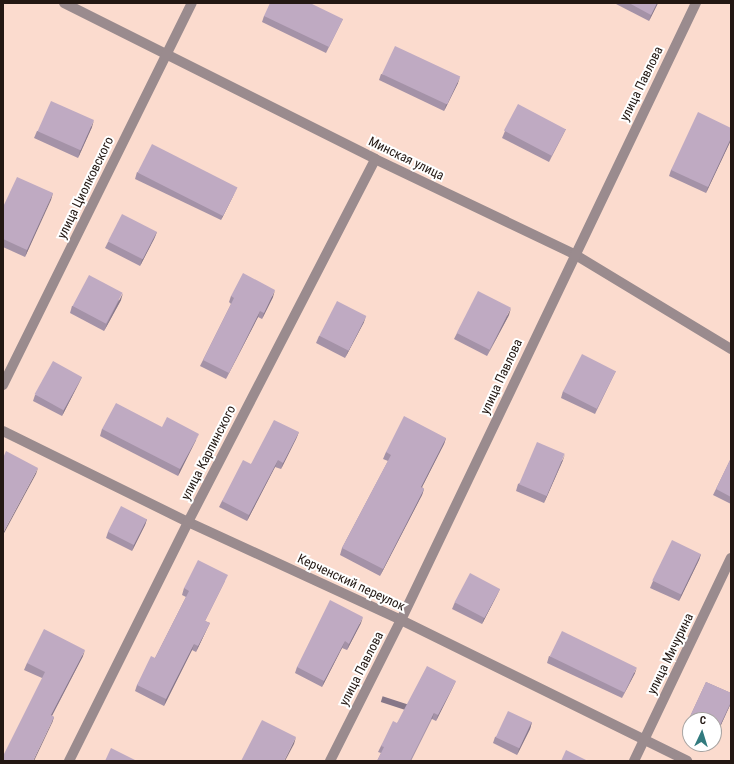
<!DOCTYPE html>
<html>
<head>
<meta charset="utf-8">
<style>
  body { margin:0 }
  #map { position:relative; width:734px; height:764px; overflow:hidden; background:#fbdbce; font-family:"Roboto Condensed",sans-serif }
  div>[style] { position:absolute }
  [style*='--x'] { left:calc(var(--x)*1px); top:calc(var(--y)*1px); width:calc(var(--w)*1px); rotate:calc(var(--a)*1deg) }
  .minor>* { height:10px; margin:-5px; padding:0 5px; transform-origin:5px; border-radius:5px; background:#9a8b8e }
  .wall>* { inset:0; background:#a492a7 }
  .shaded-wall>* { inset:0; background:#867788; transform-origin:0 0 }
  .building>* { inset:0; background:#bfaac2; transform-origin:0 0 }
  span { translate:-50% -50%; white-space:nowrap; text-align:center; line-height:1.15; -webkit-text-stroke:4px #fff; paint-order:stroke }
  .street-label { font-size:13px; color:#231813 }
  .frame { position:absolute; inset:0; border:4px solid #231813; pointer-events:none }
  .north { position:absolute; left:682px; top:712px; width:40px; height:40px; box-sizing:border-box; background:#fff; border:1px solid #a7a3a1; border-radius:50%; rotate:4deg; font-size:11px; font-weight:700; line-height:16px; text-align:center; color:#231813 }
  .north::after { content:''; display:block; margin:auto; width:14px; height:18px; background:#327b7f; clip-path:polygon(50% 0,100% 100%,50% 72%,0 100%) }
</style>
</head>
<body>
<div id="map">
  <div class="minor">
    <i style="--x:64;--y:3;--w:348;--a:26.6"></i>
    <i style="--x:375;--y:159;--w:221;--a:25.5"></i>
    <i style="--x:574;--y:254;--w:184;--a:31.2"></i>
    <i style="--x:3;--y:385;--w:426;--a:-63.7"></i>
    <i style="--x:3;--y:431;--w:206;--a:26.2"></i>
    <i style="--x:188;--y:522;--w:234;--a:24.7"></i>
    <i style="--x:401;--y:620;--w:319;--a:26.2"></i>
    <i style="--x:69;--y:761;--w:267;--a:-63.5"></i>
    <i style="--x:188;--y:522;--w:408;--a:-62.7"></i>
    <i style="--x:330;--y:761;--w:158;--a:-63.3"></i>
    <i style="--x:401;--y:620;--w:684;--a:-64.45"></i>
    <i style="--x:634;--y:761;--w:225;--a:-64.5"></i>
  </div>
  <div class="wall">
    <i style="clip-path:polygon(616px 3px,658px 3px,649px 21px,616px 4px)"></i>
    <i style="clip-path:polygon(264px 16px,343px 19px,326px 53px,262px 22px)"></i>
    <i style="clip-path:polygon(381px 74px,458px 83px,444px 111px,379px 80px)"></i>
    <i style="clip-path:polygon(92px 127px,78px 158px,34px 138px,37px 131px)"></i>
    <i style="clip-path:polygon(731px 128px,731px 140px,706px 193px,669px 176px,671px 170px)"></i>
    <i style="clip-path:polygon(566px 129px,563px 135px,549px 162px,502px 138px,505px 131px)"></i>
    <i style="clip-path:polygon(137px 172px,234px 194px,221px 220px,135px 179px)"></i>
    <i style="clip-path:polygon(53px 193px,25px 257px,3px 247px,3px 207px)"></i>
    <i style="clip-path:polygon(157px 232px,154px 239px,140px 266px,105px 248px,108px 242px)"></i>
    <i style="clip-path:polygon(231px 296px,273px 297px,262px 319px,258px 317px,226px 379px,200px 366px,231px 304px,229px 302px)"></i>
    <i style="clip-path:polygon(121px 300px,104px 331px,70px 313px,72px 306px)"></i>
    <i style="clip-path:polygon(509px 315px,487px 356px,454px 339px,457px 333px)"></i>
    <i style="clip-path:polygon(364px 322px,345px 358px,316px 343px,319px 336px)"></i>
    <i style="clip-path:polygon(616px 371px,613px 377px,595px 414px,561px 398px,563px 391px)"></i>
    <i style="clip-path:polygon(82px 377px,79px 383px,62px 416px,33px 401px,35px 395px)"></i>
    <i style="clip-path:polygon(162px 427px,196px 440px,178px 476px,100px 436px,102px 429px)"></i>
    <i style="clip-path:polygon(299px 432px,296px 439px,281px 469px,275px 467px,247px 521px,219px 507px,222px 501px,251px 464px)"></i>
    <i style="clip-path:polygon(446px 438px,444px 444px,422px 487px,424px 489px,422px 495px,380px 576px,340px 555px,342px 548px,388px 461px,383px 459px,386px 452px)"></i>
    <i style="clip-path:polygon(731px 458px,731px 504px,713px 495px,716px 489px)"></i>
    <i style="clip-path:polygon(563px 460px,544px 503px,516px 491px,518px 484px)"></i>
    <i style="clip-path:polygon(147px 519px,145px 525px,132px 551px,106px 538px,108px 532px)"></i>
    <i style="clip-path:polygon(701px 554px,699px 560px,679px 601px,650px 588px,653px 581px)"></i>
    <i style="clip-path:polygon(225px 581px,205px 621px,210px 623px,207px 629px,196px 652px,192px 650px,164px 706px,135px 691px,137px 685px,155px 658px,186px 597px,182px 595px,184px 588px)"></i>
    <i style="clip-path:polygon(500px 589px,497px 595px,482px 624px,452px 609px,455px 602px)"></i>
    <i style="clip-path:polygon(361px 623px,347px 650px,342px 648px,322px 687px,295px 673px,297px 667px)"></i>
    <i style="clip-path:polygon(83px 656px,52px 716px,54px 717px,52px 723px,42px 678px,24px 670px,27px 663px)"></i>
    <i style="clip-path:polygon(549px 656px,635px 673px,622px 698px,547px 663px)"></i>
    <i style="clip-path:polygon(456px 681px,436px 721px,432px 719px,411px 761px,377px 761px,381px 753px,378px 752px,381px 746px,397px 723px)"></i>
    <i style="clip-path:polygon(706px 682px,731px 693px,731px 703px,714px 740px,714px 720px,690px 720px,690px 732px,685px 729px,687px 723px)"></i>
    <i style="clip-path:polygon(532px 722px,530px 729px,517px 755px,493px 743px,495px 737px)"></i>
  </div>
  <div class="shaded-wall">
    <i style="clip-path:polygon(657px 3px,658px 3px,649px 21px,651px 15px)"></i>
    <i style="clip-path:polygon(460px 77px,458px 83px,444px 111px,446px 105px)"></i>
    <i style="clip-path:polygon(94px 120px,92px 127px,78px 158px,80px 151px)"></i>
    <i style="clip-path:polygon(731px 138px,731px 140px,706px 193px,708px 187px)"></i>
    <i style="clip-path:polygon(237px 188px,221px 220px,223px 214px)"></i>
    <i style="clip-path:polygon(53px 193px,51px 200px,25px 257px,27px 250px)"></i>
    <i style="clip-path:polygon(157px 232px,154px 239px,140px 266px,142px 260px)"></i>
    <i style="clip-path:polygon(275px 290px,273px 297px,262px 319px,264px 313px)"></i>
    <i style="clip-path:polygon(123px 293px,121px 300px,104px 331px,107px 324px)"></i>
    <i style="clip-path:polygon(511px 308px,509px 315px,487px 356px)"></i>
    <i style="clip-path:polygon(260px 311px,258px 317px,226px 379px)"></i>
    <i style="clip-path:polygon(366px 316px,364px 322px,345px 358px,348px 351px)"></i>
    <i style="clip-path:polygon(82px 377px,79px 383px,62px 416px,64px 410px)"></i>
    <i style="clip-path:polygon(299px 432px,296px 439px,281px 469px,283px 463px)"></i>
    <i style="clip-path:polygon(199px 434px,178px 476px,180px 469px)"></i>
    <i style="clip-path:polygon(446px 438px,444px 444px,419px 493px,421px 487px)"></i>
    <i style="clip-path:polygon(565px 454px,563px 460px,544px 503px,546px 497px)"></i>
    <i style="clip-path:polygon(278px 460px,275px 467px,247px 521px,249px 515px)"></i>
    <i style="clip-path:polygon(38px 468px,36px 474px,3px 535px,3px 533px)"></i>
    <i style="clip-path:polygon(424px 489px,422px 495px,380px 576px,383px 569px)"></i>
    <i style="clip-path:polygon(147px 519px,145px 525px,132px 551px,134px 545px)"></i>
    <i style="clip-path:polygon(701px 554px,699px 560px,679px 601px,681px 595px)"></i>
    <i style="clip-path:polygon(500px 589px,497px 595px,482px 624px,484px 618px)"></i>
    <i style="clip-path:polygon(363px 617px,361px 623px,347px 650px,349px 644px)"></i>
    <i style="clip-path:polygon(210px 623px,207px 629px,196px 652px,198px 646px)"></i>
    <i style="clip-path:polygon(345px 641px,342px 648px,322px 687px,324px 681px)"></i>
    <i style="clip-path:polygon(194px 644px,192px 650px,164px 706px,166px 699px)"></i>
    <i style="clip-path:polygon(85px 650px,83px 656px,49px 721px,51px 715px)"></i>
    <i style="clip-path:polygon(637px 667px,635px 673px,622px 698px,625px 692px)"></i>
    <i style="clip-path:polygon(456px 681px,436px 721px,438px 715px)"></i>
    <i style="clip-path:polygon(731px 702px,731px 703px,714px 740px,715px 736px)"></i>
    <i style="left:434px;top:713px;width:6px;height:54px;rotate:108deg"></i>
    <i style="clip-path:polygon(54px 717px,52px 723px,34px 761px,33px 761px)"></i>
    <i style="clip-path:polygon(532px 722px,530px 729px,517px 755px,519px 749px)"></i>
    <i style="clip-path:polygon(296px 737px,294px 744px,285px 761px,284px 761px)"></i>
  </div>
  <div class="building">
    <i style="clip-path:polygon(270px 3px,310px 3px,343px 19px,329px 47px,264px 16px)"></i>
    <i style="clip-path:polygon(629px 3px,657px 3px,651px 15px)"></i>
    <i style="left:395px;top:46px;width:72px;height:31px;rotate:25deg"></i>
    <i style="left:51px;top:101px;width:47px;height:33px;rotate:24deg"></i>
    <i style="left:518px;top:104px;width:54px;height:30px;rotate:28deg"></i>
    <i style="clip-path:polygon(698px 112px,731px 128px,731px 138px,708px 187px,671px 170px)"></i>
    <i style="left:152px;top:144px;width:96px;height:32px;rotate:27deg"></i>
    <i style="clip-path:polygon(17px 177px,53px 193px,27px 250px,3px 239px,3px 207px)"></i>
    <i style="left:122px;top:214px;width:39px;height:31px;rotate:27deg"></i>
    <i style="clip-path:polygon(243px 273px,275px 290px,264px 313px,260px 311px,229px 373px,203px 360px,234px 298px,231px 296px)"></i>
    <i style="left:89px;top:275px;width:38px;height:35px;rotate:28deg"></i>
    <i style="left:478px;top:291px;width:37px;height:47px;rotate:27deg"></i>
    <i style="left:337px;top:301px;width:33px;height:39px;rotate:27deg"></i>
    <i style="left:582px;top:354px;width:38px;height:42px;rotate:27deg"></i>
    <i style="left:53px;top:361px;width:33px;height:38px;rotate:29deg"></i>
    <i style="clip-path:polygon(116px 403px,162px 427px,167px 417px,199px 434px,180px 469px,102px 429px)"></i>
    <i style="clip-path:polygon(404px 416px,446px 438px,421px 487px,424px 489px,383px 569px,342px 548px,391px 455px,386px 452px)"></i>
    <i style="clip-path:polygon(274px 420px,299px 432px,283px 463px,278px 460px,249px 515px,222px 501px,243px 460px,251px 464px)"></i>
    <i style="left:537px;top:442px;width:30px;height:46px;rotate:23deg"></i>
    <i style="clip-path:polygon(6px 451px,38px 468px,3px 533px,3px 458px)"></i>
    <i style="clip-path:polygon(731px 458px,731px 497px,716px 489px)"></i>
    <i style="left:121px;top:506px;width:29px;height:29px;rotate:27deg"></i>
    <i style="left:672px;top:540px;width:32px;height:45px;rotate:26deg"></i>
    <i style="clip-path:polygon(198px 560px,228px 575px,205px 621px,210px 623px,198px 646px,194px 644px,166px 699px,137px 685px,151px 656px,155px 658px,189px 591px,184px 588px)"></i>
    <i style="left:470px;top:573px;width:34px;height:33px;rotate:28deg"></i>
    <i style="clip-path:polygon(330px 600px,363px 617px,349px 644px,345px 641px,324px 681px,297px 667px)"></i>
    <i style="clip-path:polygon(44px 629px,85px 650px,51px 715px,54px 717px,33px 761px,3px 761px,3px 756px,45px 672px,27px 663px)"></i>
    <i style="left:562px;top:631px;width:83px;height:28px;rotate:26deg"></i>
    <i style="clip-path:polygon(427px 666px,456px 681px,438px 715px,434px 713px,410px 761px,377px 761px,384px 747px,381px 746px,393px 721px,397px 723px)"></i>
    <i style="clip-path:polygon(706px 682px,731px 693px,731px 702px,715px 736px,714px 736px,714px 720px,690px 720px,690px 725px,687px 723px)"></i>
    <i style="left:508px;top:711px;width:26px;height:29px;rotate:25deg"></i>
    <i style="clip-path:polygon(262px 720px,296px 737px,284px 761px,241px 761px)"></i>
    <i style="clip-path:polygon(111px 748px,137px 761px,105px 761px)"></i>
    <i style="clip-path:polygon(566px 750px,588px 761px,561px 761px)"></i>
  </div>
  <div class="street-label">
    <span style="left:642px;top:84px;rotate:-64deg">улица Павлова</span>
    <span style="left:406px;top:159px;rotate:26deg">Минская улица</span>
    <span style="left:86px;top:188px;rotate:-64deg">улица Циолковского</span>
    <span style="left:502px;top:377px;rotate:-65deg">улица Павлова</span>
    <span style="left:209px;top:453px;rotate:-63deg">улица Карпинского</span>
    <span style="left:351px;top:583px;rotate:25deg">Керченский переулок</span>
    <span style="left:671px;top:654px;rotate:-64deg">улица Мичурина</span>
    <span style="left:362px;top:669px;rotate:-63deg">улица Павлова</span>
  </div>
  <div class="frame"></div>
  <div class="north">С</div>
</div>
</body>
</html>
